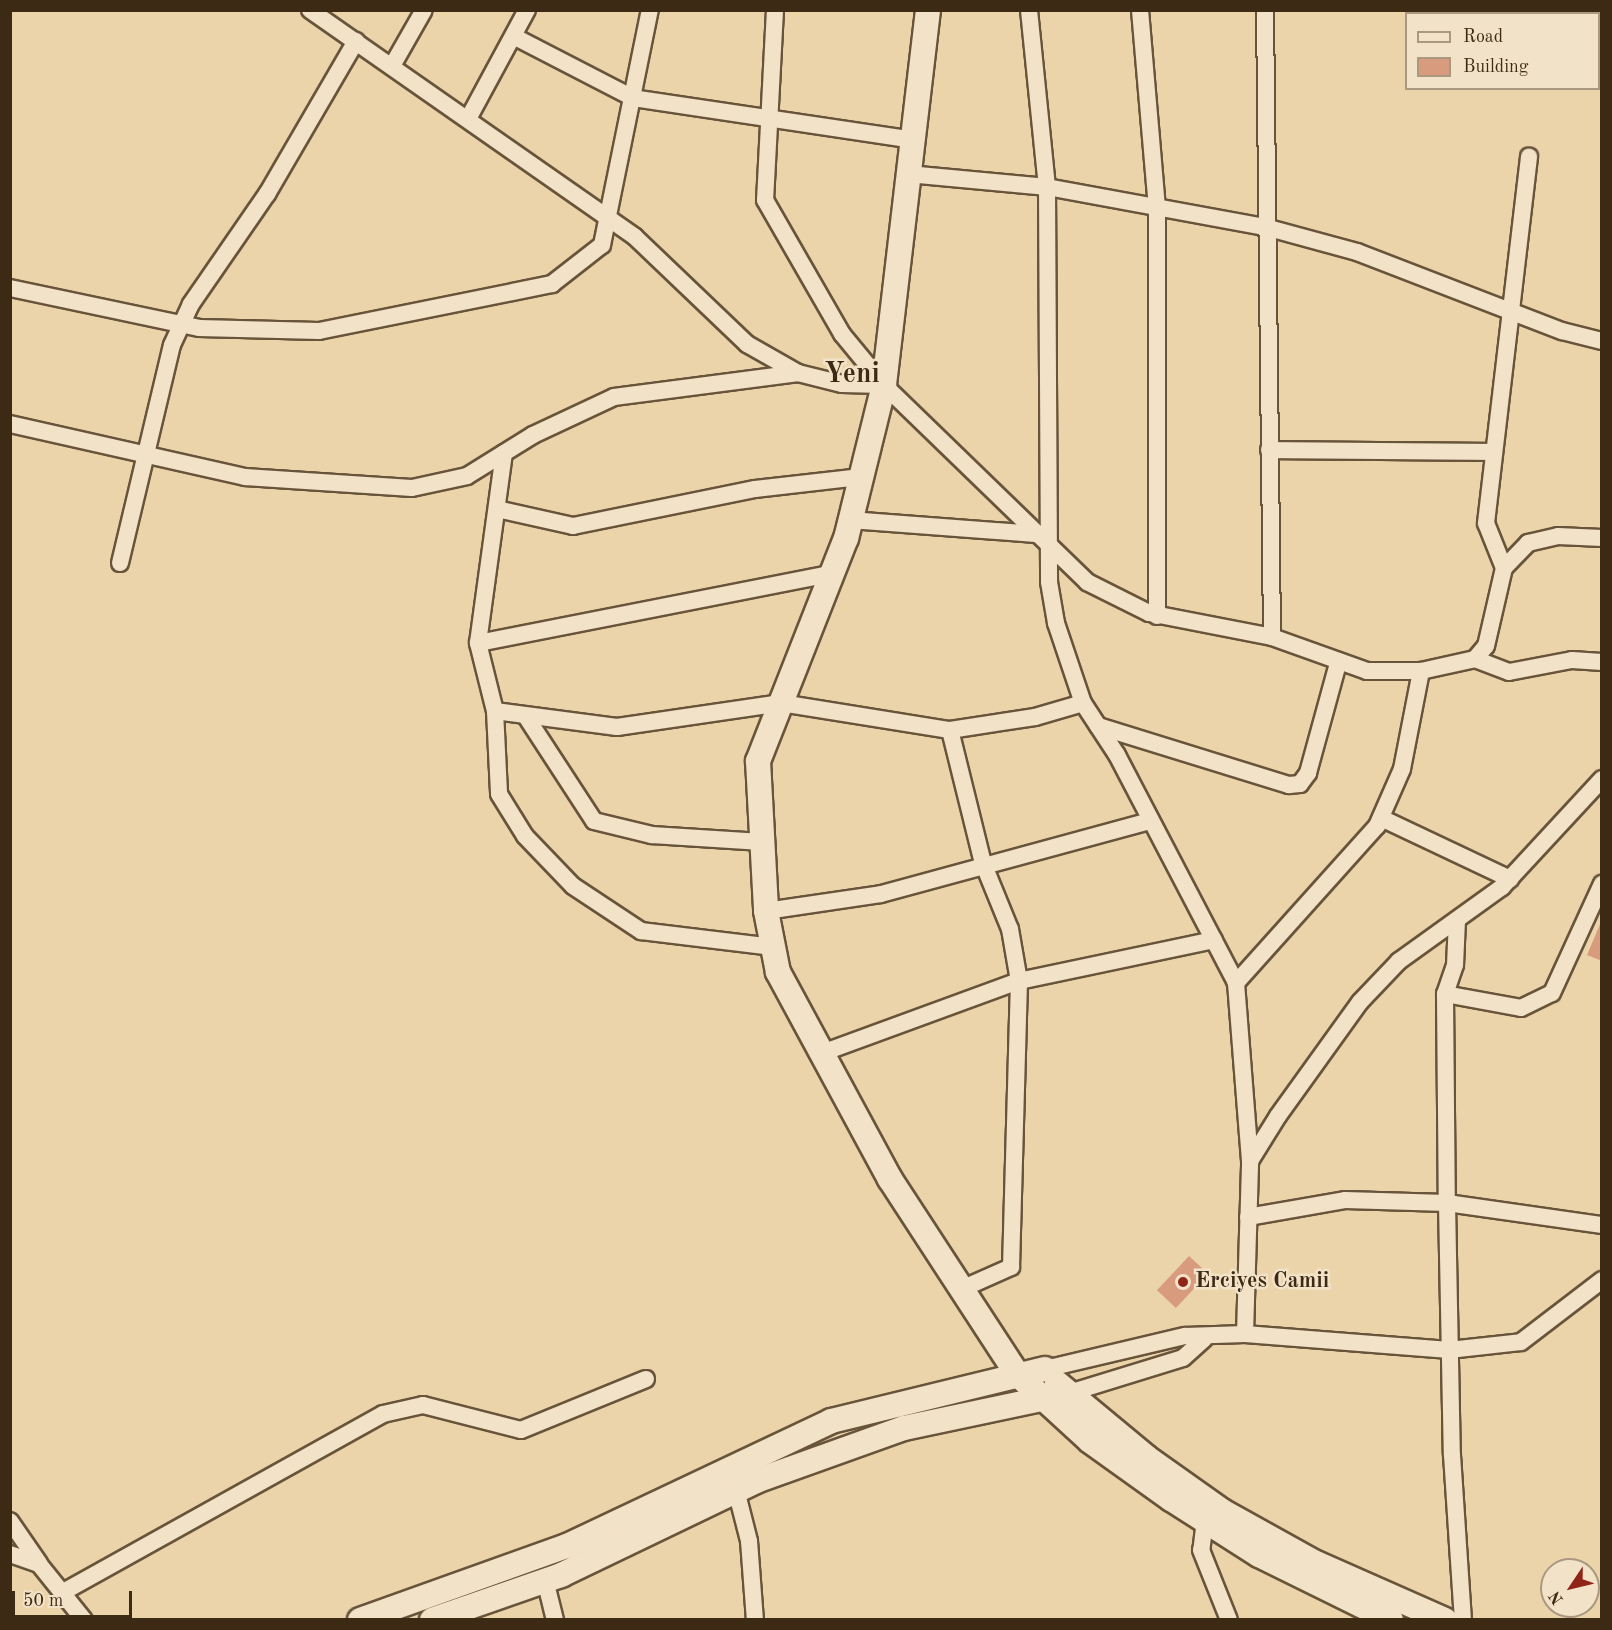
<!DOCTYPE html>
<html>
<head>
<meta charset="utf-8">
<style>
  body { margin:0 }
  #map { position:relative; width:1612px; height:1630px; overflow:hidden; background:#ebd3aa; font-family:"Old Standard TT",serif }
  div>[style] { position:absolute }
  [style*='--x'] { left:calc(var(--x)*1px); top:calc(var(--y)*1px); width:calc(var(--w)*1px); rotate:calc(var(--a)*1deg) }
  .building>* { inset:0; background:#d99b7e; transform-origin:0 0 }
  .roads { filter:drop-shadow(2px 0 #68543a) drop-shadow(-2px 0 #68543a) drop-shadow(0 2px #68543a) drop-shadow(0 -2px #68543a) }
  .street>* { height:16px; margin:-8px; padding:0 8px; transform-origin:8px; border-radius:8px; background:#f2e2c8 }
  .secondary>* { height:24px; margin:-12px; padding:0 12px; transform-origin:12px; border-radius:12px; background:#f2e2c8 }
  .dots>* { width:16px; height:16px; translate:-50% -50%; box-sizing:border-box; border:3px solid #f2e2c8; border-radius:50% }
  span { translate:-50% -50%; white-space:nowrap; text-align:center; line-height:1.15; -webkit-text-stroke:5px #f2e2c8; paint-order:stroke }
  .poi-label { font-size:22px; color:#3d2a14; font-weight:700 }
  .left { translate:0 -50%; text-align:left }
  .district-label { font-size:28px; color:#3d2a14; font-weight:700 }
  .frame { position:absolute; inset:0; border:12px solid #3d2a14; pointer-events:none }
  .legend { position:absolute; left:1405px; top:12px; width:195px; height:78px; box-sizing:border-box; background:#f2e2c8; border:2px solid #aa9880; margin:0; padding:8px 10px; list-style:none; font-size:18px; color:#3d2a14 }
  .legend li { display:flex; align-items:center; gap:12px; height:30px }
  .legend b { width:30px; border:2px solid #aa9880 }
  .north { position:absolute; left:1540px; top:1558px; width:60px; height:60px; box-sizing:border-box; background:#f2e2c8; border:2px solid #aa9880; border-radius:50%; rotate:235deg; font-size:16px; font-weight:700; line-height:24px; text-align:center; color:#3d2a14 }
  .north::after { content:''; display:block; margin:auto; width:21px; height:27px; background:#8f2418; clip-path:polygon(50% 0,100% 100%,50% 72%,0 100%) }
  .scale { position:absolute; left:12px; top:1591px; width:120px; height:27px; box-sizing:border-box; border:3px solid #3d2a14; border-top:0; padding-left:8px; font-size:18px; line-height:21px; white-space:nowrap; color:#3d2a14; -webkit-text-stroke:4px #f2e2c8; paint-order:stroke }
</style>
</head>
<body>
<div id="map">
  <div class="building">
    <i style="clip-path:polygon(1601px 922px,1602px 922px,1602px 961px,1587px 955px)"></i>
    <i style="left:1189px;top:1256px;width:26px;height:47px;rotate:43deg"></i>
  </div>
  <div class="roads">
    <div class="street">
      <i style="--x:310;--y:10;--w:396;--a:34.9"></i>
      <i style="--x:635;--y:237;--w:155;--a:43.7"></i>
      <i style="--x:747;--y:344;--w:59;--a:29.6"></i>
      <i style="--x:798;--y:373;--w:45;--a:14"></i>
      <i style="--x:842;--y:384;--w:42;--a:1.4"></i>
      <i style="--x:775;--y:10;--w:190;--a:93"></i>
      <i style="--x:765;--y:200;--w:155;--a:60.1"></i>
      <i style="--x:842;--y:334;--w:66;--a:50.5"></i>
      <i style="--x:884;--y:385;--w:283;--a:44.1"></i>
      <i style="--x:1087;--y:582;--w:69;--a:26.6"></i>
      <i style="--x:1149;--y:613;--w:125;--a:11"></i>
      <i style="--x:1272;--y:637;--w:101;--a:19.7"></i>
      <i style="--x:1367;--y:671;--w:54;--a:0"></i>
      <i style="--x:1421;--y:671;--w:55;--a:-12.5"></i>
      <i style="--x:1475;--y:659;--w:17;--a:-50"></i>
      <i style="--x:1486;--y:646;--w:80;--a:-77"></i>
      <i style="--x:1504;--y:568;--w:35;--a:-46"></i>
      <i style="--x:1528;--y:543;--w:31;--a:-13"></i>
      <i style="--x:1558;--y:536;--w:44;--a:2.6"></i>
      <i style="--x:1029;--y:10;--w:178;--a:84.2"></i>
      <i style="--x:1047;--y:187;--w:395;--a:89.7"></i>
      <i style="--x:1049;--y:582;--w:42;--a:80.3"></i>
      <i style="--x:1056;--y:623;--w:84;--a:71.4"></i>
      <i style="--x:1083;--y:703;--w:62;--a:56.8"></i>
      <i style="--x:1117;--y:755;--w:257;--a:62.4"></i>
      <i style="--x:1236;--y:983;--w:179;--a:85.5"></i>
      <i style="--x:1140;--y:10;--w:200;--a:85.1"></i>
      <i style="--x:1157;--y:209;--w:407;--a:90"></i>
      <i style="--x:1265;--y:10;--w:627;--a:89.36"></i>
      <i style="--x:515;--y:37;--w:133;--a:27.3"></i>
      <i style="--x:633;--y:98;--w:283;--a:8.5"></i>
      <i style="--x:392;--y:66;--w:64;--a:-60.3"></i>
      <i style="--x:468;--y:119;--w:124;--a:-61.6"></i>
      <i style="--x:908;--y:174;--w:140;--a:5.3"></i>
      <i style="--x:1047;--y:187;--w:222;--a:10.4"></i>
      <i style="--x:1265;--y:227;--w:95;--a:15.2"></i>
      <i style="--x:1357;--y:252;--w:220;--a:21.1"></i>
      <i style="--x:1562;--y:331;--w:41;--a:14"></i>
      <i style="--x:10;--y:288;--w:193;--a:11.9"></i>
      <i style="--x:199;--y:328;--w:120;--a:1.4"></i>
      <i style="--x:319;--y:331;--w:238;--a:-11.4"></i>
      <i style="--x:552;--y:284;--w:63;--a:-38"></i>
      <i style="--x:602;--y:245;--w:240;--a:-78.5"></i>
      <i style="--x:10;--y:424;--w:241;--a:12.7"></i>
      <i style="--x:245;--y:477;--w:167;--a:3.8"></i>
      <i style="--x:412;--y:488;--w:56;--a:-12.3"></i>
      <i style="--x:467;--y:476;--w:78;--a:-31.8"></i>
      <i style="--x:533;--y:435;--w:89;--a:-25.1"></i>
      <i style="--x:614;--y:397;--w:186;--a:-7.4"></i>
      <i style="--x:1269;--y:450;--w:221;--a:0.5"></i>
      <i style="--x:504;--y:453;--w:192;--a:97.8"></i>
      <i style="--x:478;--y:643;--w:70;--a:76"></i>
      <i style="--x:495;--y:711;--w:83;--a:87.2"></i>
      <i style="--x:499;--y:794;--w:49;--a:58.2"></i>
      <i style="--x:525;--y:836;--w:69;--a:46.2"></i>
      <i style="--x:573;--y:886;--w:82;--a:33.5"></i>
      <i style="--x:641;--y:931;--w:133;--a:6.9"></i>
      <i style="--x:497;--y:509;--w:78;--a:12.6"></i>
      <i style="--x:573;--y:526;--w:186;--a:-11.5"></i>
      <i style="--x:755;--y:489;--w:107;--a:-6.5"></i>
      <i style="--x:850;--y:520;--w:186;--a:4.3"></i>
      <i style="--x:120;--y:563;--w:224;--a:-76.6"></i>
      <i style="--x:172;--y:345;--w:45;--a:-65.1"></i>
      <i style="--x:191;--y:304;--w:134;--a:-55.4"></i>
      <i style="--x:267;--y:194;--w:177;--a:-59.8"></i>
      <i style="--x:1504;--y:568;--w:48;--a:-111.8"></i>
      <i style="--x:1486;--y:523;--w:369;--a:-83.3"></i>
      <i style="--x:478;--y:643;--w:360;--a:-11.1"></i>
      <i style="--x:1475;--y:659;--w:36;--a:21"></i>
      <i style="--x:1509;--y:672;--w:64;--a:-10.8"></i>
      <i style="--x:1572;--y:660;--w:30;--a:4"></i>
      <i style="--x:495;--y:711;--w:123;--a:7.5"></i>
      <i style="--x:617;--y:727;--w:166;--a:-8.3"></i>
      <i style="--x:781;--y:703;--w:171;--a:9.1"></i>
      <i style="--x:950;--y:730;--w:86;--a:-8.7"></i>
      <i style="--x:1035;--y:717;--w:50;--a:-16.3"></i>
      <i style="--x:525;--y:715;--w:126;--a:56.9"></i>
      <i style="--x:594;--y:821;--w:60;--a:13.6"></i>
      <i style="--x:652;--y:835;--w:110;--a:3.6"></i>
      <i style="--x:1098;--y:726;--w:200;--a:17.2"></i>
      <i style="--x:1289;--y:785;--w:11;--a:-5"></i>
      <i style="--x:1300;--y:784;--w:14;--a:-54"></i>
      <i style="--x:1308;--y:773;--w:114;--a:-74.7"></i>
      <i style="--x:950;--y:730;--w:137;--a:76.1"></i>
      <i style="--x:983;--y:863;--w:71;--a:67.8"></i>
      <i style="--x:1010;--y:929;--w:53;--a:80.2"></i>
      <i style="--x:1019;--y:981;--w:286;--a:91.6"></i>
      <i style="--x:1011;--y:1267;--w:57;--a:156.1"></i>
      <i style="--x:1381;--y:818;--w:143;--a:25.3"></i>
      <i style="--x:766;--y:911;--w:116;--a:-8.4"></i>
      <i style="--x:881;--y:894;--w:279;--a:-15.2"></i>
      <i style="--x:1457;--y:920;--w:45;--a:92.5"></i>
      <i style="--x:1455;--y:965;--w:31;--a:109"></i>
      <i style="--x:1445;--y:994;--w:209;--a:89.5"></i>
      <i style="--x:1447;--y:1203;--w:252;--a:88.9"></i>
      <i style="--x:1452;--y:1455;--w:165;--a:86.2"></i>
      <i style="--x:1236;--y:983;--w:211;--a:-48.1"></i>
      <i style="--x:1377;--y:826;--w:62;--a:-66.3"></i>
      <i style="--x:1402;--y:769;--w:100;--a:-79"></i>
      <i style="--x:1445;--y:994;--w:77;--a:10.4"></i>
      <i style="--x:1521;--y:1008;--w:34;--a:-26"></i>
      <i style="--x:1552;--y:993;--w:120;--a:-65.4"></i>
      <i style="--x:822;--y:1053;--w:210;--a:-20.1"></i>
      <i style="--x:1019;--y:981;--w:199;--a:-11.9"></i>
      <i style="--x:1248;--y:1217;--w:98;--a:-9.9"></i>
      <i style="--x:1345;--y:1200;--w:102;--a:1.7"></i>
      <i style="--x:1447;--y:1203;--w:157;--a:8.1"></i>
      <i style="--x:1245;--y:1334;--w:173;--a:-88.3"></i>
      <i style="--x:1250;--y:1161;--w:53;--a:-58.1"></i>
      <i style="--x:1278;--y:1116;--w:140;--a:-54.3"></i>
      <i style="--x:1360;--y:1002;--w:57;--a:-46.4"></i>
      <i style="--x:1399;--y:961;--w:127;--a:-35.7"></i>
      <i style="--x:1502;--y:887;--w:147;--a:-47.2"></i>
      <i style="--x:1045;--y:1369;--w:144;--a:-13.3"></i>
      <i style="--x:1185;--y:1336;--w:60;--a:-1.9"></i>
      <i style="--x:1245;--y:1334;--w:205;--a:4.5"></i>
      <i style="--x:1449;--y:1350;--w:72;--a:-6.3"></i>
      <i style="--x:1521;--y:1342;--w:102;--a:-37.4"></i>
      <i style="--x:1066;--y:1394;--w:122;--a:-17.1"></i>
      <i style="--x:1183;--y:1358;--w:28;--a:-42"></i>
      <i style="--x:734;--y:1482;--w:61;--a:75.7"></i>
      <i style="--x:749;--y:1541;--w:79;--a:85.7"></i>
      <i style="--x:1206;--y:1512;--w:38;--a:97"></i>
      <i style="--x:1201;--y:1550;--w:75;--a:68.2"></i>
      <i style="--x:10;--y:1521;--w:51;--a:55.4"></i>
      <i style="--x:10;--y:1554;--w:31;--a:19"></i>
      <i style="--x:39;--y:1564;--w:72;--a:51.2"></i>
      <i style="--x:545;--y:1580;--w:41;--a:76"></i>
      <i style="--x:65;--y:1591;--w:364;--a:-29.1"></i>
      <i style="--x:383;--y:1414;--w:41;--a:-12.7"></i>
      <i style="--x:423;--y:1405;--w:101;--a:14.3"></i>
      <i style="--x:521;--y:1430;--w:135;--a:-22.2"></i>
    </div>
    <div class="secondary">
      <i style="--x:928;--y:10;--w:378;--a:96.7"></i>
      <i style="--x:884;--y:385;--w:158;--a:103.9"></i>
      <i style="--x:846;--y:538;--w:240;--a:111.5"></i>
      <i style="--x:758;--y:761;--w:150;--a:86.9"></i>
      <i style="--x:766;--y:911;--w:62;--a:78.9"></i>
      <i style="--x:778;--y:972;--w:235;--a:61.6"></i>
      <i style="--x:890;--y:1179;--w:234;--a:56.9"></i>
      <i style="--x:1018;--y:1375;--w:98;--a:42.5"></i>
      <i style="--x:1090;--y:1441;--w:100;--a:35.6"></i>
      <i style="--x:1171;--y:1499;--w:104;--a:32.5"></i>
      <i style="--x:1259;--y:1555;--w:147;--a:26.2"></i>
      <i style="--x:1057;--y:1383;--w:116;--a:39.7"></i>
      <i style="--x:1146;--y:1457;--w:93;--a:35.4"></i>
      <i style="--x:1222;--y:1511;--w:107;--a:29"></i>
      <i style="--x:1316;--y:1563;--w:141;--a:23.8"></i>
      <i style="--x:360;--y:1620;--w:220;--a:-19.7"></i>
      <i style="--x:567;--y:1546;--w:292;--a:-25.3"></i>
      <i style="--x:831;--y:1421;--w:220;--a:-13.7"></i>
      <i style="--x:432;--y:1620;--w:137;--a:-19.2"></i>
      <i style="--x:561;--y:1575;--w:216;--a:-25.7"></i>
      <i style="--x:756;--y:1481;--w:157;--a:-19.7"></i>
      <i style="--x:904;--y:1428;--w:166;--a:-11.9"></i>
    </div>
  </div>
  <div class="dots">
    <i style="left:1183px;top:1282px;background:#8f2418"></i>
  </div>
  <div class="poi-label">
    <span class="left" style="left:1195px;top:1282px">Erciyes Camii</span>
  </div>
  <div class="district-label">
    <span style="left:852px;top:375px">Yeni</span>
  </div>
  <div class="frame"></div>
  <ul class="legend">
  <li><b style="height:8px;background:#f2e2c8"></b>Road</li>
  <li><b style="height:16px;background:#d99b7e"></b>Building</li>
  </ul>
  <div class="north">N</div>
  <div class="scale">50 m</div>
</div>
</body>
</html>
